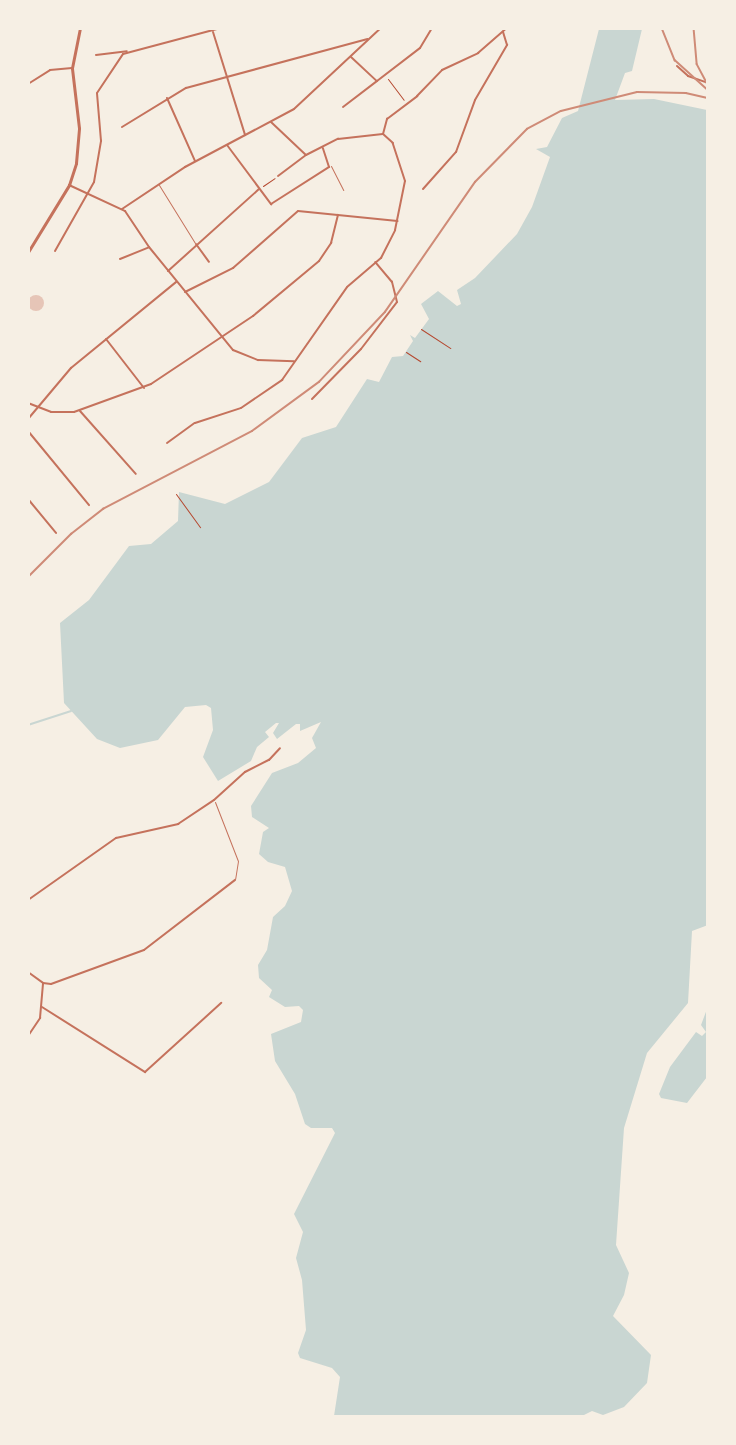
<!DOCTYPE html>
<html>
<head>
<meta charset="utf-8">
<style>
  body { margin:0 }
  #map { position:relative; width:736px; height:1445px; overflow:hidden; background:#f6efe4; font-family:"Golos Text",sans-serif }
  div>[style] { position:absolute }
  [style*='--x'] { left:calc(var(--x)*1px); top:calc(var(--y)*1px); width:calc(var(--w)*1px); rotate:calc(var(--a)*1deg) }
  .water>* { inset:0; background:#c9d6d2 }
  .stream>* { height:1.5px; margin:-0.75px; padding:0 0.75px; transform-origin:0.75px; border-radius:0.75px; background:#c9d6d2 }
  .building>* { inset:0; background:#e6c5b7 }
  .round { border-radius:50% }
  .path>* { height:1px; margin:-0.5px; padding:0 0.5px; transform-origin:0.5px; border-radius:0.5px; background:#b5482f }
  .service>* { height:1px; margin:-0.5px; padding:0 0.5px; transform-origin:0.5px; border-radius:0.5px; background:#c5725c }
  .minor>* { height:2px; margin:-1px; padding:0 1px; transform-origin:1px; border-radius:1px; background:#c5725c }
  .tertiary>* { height:3px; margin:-1.5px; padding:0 1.5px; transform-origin:1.5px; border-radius:1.5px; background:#c5725c }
  .secondary>* { height:3px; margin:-1.5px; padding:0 1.5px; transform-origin:1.5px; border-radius:1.5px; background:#b5482f }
  .rail>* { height:1.5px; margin:-0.75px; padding:0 0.75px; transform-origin:0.75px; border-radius:0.75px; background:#cf8b77 }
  span { translate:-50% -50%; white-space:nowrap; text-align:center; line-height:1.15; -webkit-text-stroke:5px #f6efe4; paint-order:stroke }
  .frame { position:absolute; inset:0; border:30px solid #f6efe4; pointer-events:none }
</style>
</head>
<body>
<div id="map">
  <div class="water">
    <i style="clip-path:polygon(599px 29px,642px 29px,632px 71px,625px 73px,615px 100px,654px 99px,707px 110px,708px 925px,692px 931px,688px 1003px,647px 1053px,624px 1128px,616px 1245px,629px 1273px,624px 1295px,613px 1316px,651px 1355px,647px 1383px,624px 1407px,603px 1415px,592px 1411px,582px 1416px,334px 1416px,340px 1377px,332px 1368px,300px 1358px,298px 1353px,306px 1330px,302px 1280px,296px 1258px,303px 1232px,294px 1214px,335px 1133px,332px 1128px,311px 1128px,305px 1124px,295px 1094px,275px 1061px,271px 1034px,301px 1022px,303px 1010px,299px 1006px,285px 1007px,269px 997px,272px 990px,259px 978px,258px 965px,267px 950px,273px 917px,285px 906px,292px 891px,285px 867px,268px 862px,259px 854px,263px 832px,269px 828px,252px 817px,251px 806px,272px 773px,298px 763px,316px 748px,312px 738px,321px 722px,300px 731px,300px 724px,296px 724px,277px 739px,273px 733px,279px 723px,276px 723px,265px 732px,269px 737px,257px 747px,251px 761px,218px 781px,203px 757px,213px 730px,211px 708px,206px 705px,185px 707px,158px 740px,120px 748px,97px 739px,64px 703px,60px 623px,89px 600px,129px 546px,151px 544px,178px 521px,179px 492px,225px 504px,269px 482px,302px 438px,336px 427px,367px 379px,379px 382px,392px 357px,403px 356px,413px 341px,410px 335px,415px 338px,429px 319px,421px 304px,438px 291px,457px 306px,461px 304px,457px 290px,475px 278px,517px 234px,532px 207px,550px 157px,536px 149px,547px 147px,562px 118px,578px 111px)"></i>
    <i style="clip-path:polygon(707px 1009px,707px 1077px,687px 1103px,661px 1098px,659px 1094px,670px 1067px,696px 1032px,702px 1036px,706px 1032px,701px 1025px)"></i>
  </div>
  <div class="stream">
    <i style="--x:28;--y:725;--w:45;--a:-18"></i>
  </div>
  <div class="building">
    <i class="round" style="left:28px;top:295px;width:16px;height:16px"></i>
  </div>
  <div class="path">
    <i style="--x:388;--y:79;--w:26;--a:53"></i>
    <i style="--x:263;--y:186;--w:14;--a:-34"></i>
    <i style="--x:421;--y:329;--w:35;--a:33"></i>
    <i style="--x:406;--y:352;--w:17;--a:33"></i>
    <i style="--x:176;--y:494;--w:41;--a:54"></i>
  </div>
  <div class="service">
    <i style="--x:331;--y:166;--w:27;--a:63"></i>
    <i style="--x:159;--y:185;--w:68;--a:58.2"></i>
    <i style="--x:215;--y:802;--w:63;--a:68.7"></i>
    <i style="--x:238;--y:861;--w:18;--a:99"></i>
  </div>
  <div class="minor">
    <i style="--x:213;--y:32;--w:108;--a:72.7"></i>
    <i style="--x:96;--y:55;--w:31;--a:-7"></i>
    <i style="--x:351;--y:57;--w:35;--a:43"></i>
    <i style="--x:377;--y:81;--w:54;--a:-37.5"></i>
    <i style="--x:420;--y:48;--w:23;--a:-59"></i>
    <i style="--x:677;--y:66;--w:15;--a:42"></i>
    <i style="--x:688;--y:76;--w:21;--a:19"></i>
    <i style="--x:28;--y:84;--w:26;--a:-32"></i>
    <i style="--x:50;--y:70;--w:22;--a:-5"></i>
    <i style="--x:167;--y:98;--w:69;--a:66"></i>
    <i style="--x:343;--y:107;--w:43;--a:-37.4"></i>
    <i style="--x:271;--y:122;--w:48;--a:43.3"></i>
    <i style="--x:122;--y:127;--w:75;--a:-31.4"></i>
    <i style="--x:186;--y:88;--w:188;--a:-15.1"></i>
    <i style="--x:383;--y:134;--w:16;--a:-75"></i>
    <i style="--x:387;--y:119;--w:38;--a:-37"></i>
    <i style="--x:417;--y:96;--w:36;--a:-46"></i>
    <i style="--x:442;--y:70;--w:40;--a:-25"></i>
    <i style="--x:478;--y:53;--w:38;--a:-41"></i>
    <i style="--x:227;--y:145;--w:74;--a:53.3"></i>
    <i style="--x:271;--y:204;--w:69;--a:-32.5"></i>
    <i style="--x:329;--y:167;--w:20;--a:-108"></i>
    <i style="--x:278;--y:176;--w:35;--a:-37"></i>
    <i style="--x:306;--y:155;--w:36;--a:-27"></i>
    <i style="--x:338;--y:139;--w:45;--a:-6.3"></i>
    <i style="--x:69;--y:185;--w:62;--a:24.9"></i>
    <i style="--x:125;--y:211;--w:43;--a:56.3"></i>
    <i style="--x:149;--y:247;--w:133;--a:50.8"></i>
    <i style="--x:233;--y:350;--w:27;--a:22"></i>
    <i style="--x:258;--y:360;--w:36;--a:2"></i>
    <i style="--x:423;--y:189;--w:50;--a:-48.3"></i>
    <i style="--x:456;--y:152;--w:55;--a:-69.9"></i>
    <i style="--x:475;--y:100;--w:64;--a:-59.8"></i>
    <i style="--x:507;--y:45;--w:14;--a:-107"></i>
    <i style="--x:122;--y:209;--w:76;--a:-33.7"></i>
    <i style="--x:185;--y:167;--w:123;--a:-28"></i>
    <i style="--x:294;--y:109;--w:119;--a:-43"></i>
    <i style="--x:196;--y:244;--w:22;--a:54"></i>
    <i style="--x:55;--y:251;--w:79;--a:-60.5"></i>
    <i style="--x:94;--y:182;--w:42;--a:-80.3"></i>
    <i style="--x:101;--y:141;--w:48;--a:-94.8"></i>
    <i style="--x:97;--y:93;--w:47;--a:-56.3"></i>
    <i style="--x:123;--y:54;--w:101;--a:-14.9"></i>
    <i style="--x:120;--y:259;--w:31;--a:-22"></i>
    <i style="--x:168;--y:271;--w:122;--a:-42"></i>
    <i style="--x:185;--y:292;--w:54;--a:-26.6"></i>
    <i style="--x:233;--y:268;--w:86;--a:-41.2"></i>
    <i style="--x:298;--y:211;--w:100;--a:5.8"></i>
    <i style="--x:106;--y:339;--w:62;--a:52.2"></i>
    <i style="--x:312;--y:399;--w:70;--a:-45.6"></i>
    <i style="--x:361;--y:349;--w:59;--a:-52.5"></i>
    <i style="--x:397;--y:302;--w:21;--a:-104"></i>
    <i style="--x:392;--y:282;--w:26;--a:-130"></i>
    <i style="--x:28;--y:403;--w:25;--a:21"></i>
    <i style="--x:51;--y:412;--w:23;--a:0"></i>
    <i style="--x:74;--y:412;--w:82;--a:-20"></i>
    <i style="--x:151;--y:384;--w:123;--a:-33.7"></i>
    <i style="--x:253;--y:316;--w:86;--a:-39.8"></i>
    <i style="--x:319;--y:261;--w:22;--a:-56"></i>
    <i style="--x:331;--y:243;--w:29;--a:-76"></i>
    <i style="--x:80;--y:411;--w:84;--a:48.4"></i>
    <i style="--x:28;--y:419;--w:67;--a:-49.9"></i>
    <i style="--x:71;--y:368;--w:136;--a:-39.3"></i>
    <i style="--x:28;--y:431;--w:96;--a:50.5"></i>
    <i style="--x:167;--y:443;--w:34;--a:-36"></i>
    <i style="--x:195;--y:423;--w:48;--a:-18.1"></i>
    <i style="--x:241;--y:408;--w:50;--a:-34.3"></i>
    <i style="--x:282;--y:380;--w:113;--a:-55"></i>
    <i style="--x:347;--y:287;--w:45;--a:-40.5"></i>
    <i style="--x:381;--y:258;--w:31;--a:-63"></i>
    <i style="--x:395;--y:230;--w:50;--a:-78.5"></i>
    <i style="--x:405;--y:181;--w:40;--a:-108"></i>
    <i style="--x:393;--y:143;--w:13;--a:-138"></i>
    <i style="--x:28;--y:499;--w:44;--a:50.5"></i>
    <i style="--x:28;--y:900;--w:108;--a:-35.2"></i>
    <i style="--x:116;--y:838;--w:64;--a:-12.7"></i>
    <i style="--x:178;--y:824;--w:43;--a:-33.7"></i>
    <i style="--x:214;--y:800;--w:42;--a:-42.1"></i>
    <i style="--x:245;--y:772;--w:27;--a:-27"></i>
    <i style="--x:269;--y:760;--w:16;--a:-47"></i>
    <i style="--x:28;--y:972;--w:19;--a:36"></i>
    <i style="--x:43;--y:983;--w:8;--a:7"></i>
    <i style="--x:51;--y:984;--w:99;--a:-20.1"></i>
    <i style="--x:144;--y:950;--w:115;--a:-37.6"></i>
    <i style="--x:42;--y:1007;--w:122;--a:32.3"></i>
    <i style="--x:145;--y:1072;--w:103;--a:-42.2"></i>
    <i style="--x:28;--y:1036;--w:22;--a:-56"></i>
    <i style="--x:40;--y:1018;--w:35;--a:-85"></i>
  </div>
  <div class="tertiary">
    <i style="--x:28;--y:252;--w:79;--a:-58.5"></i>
    <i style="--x:69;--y:185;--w:23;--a:-72"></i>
    <i style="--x:76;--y:163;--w:35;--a:-85"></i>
    <i style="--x:79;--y:128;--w:60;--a:-96.7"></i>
    <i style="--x:72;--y:68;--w:41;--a:-78.7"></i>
  </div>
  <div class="secondary">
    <i style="--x:708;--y:1283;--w:87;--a:90"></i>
  </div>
  <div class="rail">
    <i style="--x:662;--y:28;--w:35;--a:68"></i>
    <i style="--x:675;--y:60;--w:45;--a:42.3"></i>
    <i style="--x:694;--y:28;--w:36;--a:85"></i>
    <i style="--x:697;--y:64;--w:24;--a:62"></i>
    <i style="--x:28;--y:577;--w:61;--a:-45"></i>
    <i style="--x:71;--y:534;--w:41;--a:-38"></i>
    <i style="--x:103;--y:509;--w:168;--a:-27.6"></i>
    <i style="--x:252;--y:431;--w:83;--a:-36.2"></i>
    <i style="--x:319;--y:382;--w:96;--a:-46.7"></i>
    <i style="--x:385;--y:312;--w:158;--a:-55.3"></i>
    <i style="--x:475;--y:182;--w:74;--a:-45.5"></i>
    <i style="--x:527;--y:129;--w:38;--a:-28"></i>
    <i style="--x:561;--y:111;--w:78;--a:-14"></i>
    <i style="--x:637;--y:92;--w:49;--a:1.2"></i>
    <i style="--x:686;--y:93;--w:23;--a:13"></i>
  </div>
  <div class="frame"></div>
</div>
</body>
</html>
